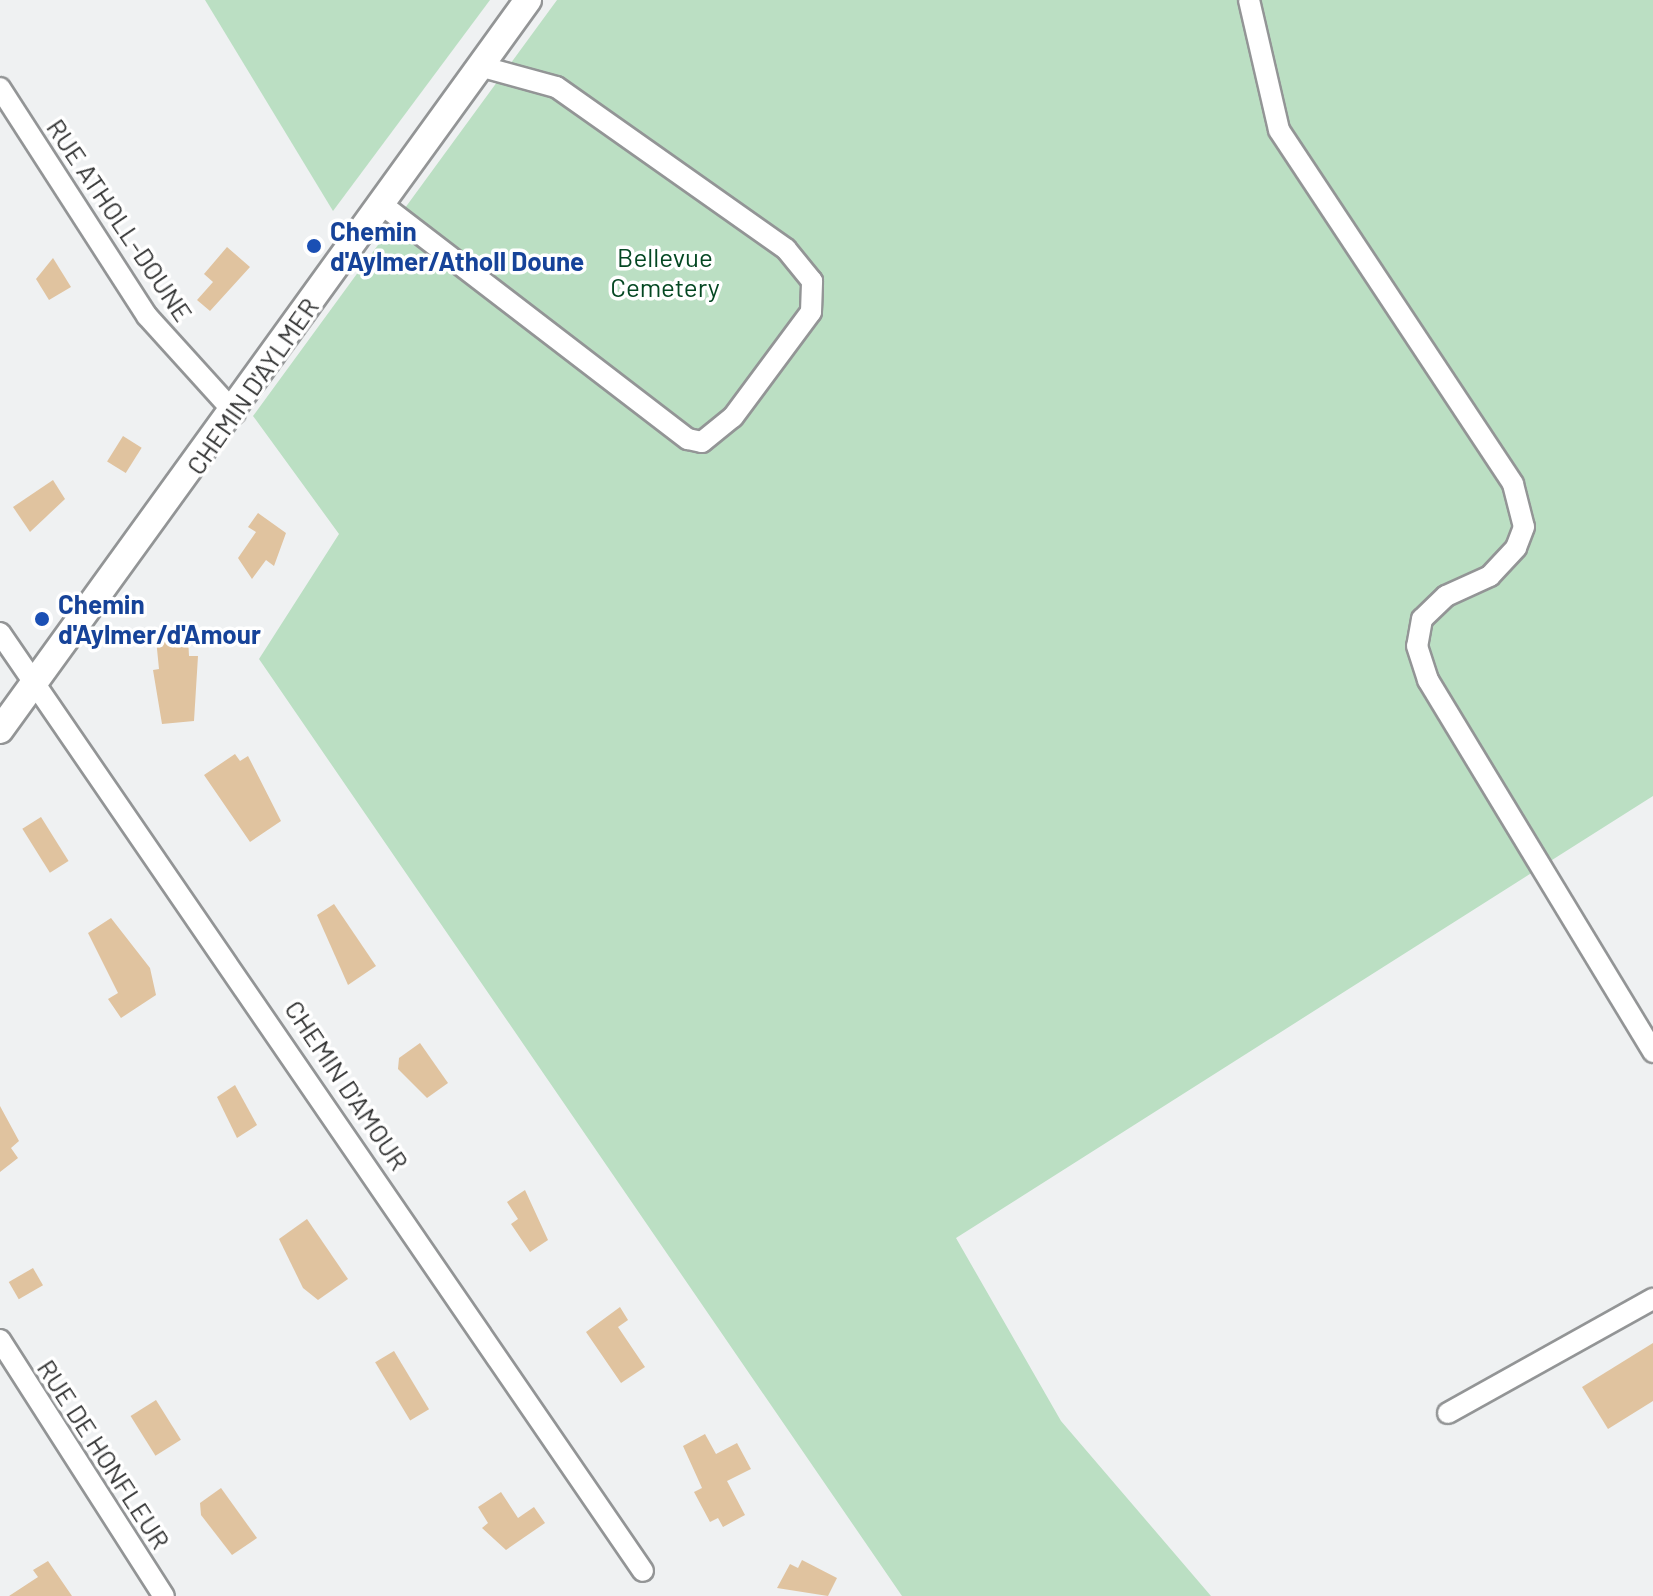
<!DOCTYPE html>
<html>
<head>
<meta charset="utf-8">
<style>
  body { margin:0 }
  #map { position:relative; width:1653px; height:1596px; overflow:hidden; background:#eff1f2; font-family:Barlow,sans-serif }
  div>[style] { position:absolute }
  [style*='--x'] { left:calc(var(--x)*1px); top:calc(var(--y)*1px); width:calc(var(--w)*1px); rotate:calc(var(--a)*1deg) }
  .green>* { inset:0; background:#bbdfc3 }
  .building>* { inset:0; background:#e0c39f; transform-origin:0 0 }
  .roads { filter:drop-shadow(2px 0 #939596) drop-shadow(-2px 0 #939596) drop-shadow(0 2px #939596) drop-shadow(0 -2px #939596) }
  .minor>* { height:20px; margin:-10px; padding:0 10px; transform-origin:10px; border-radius:10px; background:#fff }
  .major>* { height:26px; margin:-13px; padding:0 13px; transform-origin:13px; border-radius:13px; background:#fff }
  .dots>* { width:22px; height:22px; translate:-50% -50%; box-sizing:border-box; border:4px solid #fff; border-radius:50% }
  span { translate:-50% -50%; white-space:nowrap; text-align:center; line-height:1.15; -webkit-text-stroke:7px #fff; paint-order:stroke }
  .street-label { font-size:26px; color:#303131 }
  .transit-label { font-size:26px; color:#164399; font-weight:700 }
  .left { translate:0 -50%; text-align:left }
  .park-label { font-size:26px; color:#044722 }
</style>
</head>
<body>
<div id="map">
  <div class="green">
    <i style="clip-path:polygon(205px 0,490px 0,333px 211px)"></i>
    <i style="clip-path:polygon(557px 0,1653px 0,1653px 796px,956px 1238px,1061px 1421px,1211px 1596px,902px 1596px,259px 659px,339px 534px,253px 416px)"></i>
  </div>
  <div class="building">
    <i style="clip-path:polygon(227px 247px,250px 267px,210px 311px,197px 300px,213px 282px,204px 274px)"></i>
    <i style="clip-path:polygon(53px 258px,71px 287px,49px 300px,36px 279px)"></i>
    <i style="left:123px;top:436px;width:22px;height:30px;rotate:32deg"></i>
    <i style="clip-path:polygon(53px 480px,65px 499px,30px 532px,13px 507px)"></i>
    <i style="clip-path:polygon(258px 513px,286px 533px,274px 566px,266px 560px,252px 579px,238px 558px,256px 532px,248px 527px)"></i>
    <i style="clip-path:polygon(188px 637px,189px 656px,198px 656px,194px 721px,162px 724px,153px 670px,159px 669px,156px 639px)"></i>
    <i style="clip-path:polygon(235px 754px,240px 761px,248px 756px,281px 821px,250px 842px,204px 775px)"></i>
    <i style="left:41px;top:817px;width:52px;height:22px;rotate:58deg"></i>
    <i style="clip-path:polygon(334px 904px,376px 966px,348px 985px,317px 915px)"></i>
    <i style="clip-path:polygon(111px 918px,150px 968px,156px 995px,121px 1018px,108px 999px,118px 993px,88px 933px)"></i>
    <i style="clip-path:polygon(420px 1043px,448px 1083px,427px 1098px,398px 1069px,399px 1058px)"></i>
    <i style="clip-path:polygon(235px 1085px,257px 1125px,237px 1138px,217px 1097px)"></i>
    <i style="clip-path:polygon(0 1106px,19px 1141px,11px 1148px,18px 1158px,0 1172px)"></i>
    <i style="clip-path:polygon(525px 1190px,548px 1240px,530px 1252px,511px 1224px,518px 1219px,507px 1202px)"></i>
    <i style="clip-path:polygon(307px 1219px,348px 1279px,318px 1300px,303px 1288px,279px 1239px)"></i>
    <i style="left:33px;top:1268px;width:20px;height:28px;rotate:60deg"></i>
    <i style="clip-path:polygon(620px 1307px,628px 1320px,618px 1327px,645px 1367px,621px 1383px,586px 1332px)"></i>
    <i style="clip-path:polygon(1653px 1343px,1653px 1401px,1608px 1429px,1582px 1387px)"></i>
    <i style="left:394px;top:1351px;width:68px;height:22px;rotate:59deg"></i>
    <i style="left:156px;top:1400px;width:47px;height:30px;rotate:58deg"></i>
    <i style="clip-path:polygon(705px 1434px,716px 1454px,737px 1443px,751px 1469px,727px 1481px,745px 1515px,723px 1527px,718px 1518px,710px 1522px,694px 1492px,702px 1488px,683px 1446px)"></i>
    <i style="clip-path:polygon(221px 1488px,257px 1538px,232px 1555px,201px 1515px,200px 1503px)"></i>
    <i style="clip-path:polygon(501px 1492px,518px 1518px,534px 1507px,545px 1523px,506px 1550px,482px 1528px,488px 1523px,478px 1507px)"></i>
    <i style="clip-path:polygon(802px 1560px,837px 1578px,828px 1596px,777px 1588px,790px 1564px,798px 1568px)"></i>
    <i style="clip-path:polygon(48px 1561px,72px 1596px,9px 1596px,38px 1577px,33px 1570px)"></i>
  </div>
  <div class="roads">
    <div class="minor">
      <i style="--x:1249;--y:0;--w:133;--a:77"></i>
      <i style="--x:1279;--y:130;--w:424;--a:56.5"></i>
      <i style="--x:1513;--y:484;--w:44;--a:75.7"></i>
      <i style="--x:1524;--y:527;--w:22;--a:111"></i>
      <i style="--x:1516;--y:548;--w:38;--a:133"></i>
      <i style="--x:1490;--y:576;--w:48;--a:155.6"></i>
      <i style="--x:1446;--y:596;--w:33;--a:136"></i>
      <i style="--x:1422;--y:619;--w:27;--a:100"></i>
      <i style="--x:1417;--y:646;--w:36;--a:72"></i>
      <i style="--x:1428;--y:680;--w:435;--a:58.8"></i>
      <i style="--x:0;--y:88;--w:271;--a:57.2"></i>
      <i style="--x:147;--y:316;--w:131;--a:47.8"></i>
      <i style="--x:380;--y:203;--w:388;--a:37.5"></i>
      <i style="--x:688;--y:439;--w:14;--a:12"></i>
      <i style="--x:702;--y:442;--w:40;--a:-39"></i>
      <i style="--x:733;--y:417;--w:131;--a:-53.4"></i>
      <i style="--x:811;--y:312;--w:31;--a:-88"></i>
      <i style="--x:812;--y:281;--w:41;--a:-129.1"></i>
      <i style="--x:786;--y:249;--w:281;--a:-144.8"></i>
      <i style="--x:556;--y:87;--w:79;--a:-164.6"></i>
      <i style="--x:0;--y:633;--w:1137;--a:55.57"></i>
      <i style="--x:0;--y:1340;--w:304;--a:57.4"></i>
      <i style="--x:1448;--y:1413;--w:235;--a:-29.1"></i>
    </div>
    <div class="major">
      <i style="--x:0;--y:730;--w:901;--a:-54.12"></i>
    </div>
  </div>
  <div class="dots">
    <i style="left:314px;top:246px;background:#1a4fb4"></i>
    <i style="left:42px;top:619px;background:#1a4fb4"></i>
  </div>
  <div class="street-label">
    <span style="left:120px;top:220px;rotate:56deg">RUE ATHOLL-DOUNE</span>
    <span style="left:252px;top:386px;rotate:-55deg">CHEMIN D'AYLMER</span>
    <span style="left:347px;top:1085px;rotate:56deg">CHEMIN D'AMOUR</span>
    <span style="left:104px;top:1454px;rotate:57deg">RUE DE HONFLEUR</span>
  </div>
  <div class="transit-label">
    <span class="left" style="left:330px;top:246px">Chemin<br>d'Aylmer/Atholl Doune</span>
    <span class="left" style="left:58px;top:619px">Chemin<br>d'Aylmer/d'Amour</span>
  </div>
  <div class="park-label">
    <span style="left:665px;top:272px">Bellevue<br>Cemetery</span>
  </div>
</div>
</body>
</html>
